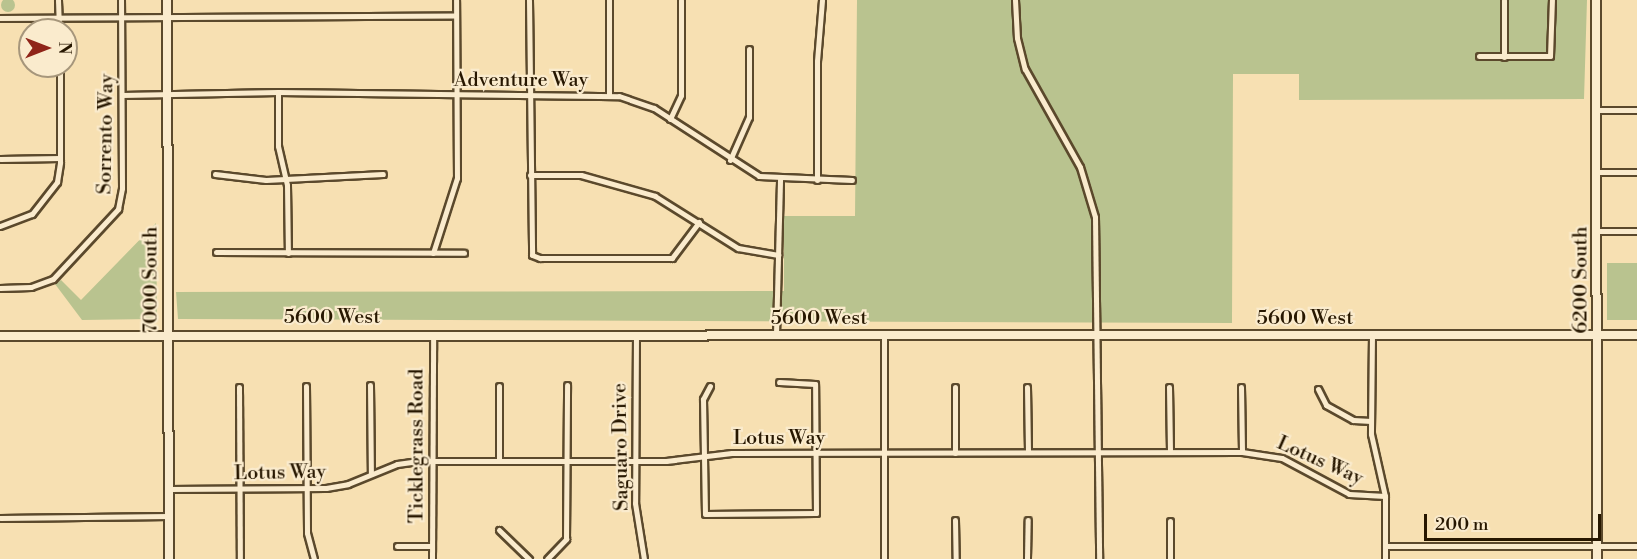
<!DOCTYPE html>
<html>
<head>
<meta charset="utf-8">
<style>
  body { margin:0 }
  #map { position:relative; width:1637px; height:559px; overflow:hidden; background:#f7e0b2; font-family:"Libre Bodoni",serif }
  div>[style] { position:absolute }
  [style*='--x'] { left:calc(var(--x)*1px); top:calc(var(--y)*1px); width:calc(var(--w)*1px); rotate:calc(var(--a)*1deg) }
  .green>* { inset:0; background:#b9c38f; transform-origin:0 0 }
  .round { border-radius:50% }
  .roads { filter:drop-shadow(2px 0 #5b492c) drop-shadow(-2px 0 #5b492c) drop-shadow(0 2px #5b492c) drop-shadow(0 -2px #5b492c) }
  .street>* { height:5px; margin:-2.5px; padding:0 2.5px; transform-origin:2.5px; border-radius:2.5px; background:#faebcd }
  .secondary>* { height:8px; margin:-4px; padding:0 4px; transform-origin:4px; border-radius:4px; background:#faebcd }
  span { translate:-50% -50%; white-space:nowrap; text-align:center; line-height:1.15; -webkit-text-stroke:4.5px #faebcd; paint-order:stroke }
  .street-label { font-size:20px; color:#271700 }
  .north { position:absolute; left:18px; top:18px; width:60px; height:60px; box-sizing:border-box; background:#faebcd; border:2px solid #a6967b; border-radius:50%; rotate:90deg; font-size:16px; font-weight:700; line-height:24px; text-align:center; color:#271700 }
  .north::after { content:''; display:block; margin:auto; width:21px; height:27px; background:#8f2418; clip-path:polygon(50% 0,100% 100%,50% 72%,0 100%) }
  .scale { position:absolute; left:1424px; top:514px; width:177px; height:27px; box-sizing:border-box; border:3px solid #271700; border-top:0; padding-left:8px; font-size:18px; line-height:21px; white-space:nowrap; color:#271700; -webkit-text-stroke:4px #faebcd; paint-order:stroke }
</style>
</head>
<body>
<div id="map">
  <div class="green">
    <i class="round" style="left:1px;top:-2px;width:14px;height:14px"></i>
    <i style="clip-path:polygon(857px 0,1587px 0,1584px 99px,1299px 100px,1299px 74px,1233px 74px,1232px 323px,178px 319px,176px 292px,784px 291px,784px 216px,855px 216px)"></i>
    <i style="clip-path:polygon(156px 223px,157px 314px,152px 319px,82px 320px,55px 284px,61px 280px,81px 300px)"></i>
    <i style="left:1637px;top:263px;width:57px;height:30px;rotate:90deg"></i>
  </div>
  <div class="roads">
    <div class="street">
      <i style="--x:58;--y:0;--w:30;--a:88"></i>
      <i style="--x:529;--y:0;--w:255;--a:89.3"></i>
      <i style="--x:532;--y:255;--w:9;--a:21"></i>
      <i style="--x:540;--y:258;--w:132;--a:0"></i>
      <i style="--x:672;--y:258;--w:45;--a:-53.1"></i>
      <i style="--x:609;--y:0;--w:95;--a:90"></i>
      <i style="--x:1015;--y:0;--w:38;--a:87"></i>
      <i style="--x:1017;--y:38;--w:32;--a:76"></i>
      <i style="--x:1025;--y:69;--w:112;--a:60.7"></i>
      <i style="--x:1080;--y:167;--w:52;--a:73.3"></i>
      <i style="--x:1095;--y:217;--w:342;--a:89.3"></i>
      <i style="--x:1504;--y:0;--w:57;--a:90"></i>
      <i style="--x:0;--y:18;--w:456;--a:-0.3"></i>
      <i style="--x:1479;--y:56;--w:71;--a:0"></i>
      <i style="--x:1550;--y:56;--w:56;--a:-88"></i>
      <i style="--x:278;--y:92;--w:54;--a:90"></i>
      <i style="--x:278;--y:146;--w:40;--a:77"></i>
      <i style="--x:287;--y:185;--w:68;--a:89.2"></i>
      <i style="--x:122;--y:95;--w:156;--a:-1.1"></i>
      <i style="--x:278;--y:92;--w:341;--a:0.7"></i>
      <i style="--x:619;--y:96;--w:37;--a:19"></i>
      <i style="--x:654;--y:108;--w:125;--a:32.9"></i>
      <i style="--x:759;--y:176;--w:93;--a:2.5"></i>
      <i style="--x:1597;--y:110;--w:40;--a:0"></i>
      <i style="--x:670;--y:119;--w:26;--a:-65"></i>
      <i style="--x:681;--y:95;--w:95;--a:-90"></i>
      <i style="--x:0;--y:159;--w:60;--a:-1"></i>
      <i style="--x:730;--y:160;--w:47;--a:-66.2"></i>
      <i style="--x:749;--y:117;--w:68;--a:-90"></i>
      <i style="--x:1597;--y:172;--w:40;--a:0"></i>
      <i style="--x:215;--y:174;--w:51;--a:6.7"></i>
      <i style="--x:266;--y:180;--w:117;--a:-2.9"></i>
      <i style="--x:530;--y:175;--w:51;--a:0"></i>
      <i style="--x:581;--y:175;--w:77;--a:15.8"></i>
      <i style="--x:655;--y:196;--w:98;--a:32.1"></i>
      <i style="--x:738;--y:248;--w:41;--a:9.9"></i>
      <i style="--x:817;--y:180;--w:119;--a:-90"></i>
      <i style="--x:817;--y:61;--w:61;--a:-85.3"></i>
      <i style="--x:0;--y:226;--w:34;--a:-21"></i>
      <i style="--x:32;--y:214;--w:41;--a:-52"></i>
      <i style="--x:57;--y:182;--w:20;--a:-81"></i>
      <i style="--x:60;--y:162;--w:96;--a:-90"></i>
      <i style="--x:1597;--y:231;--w:40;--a:0"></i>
      <i style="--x:216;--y:252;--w:248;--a:0.2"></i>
      <i style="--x:433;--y:253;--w:79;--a:-72.3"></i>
      <i style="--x:457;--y:178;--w:178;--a:-90.3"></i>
      <i style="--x:0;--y:288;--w:31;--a:-2"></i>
      <i style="--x:31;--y:287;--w:23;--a:-20"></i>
      <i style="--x:53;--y:279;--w:96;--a:-47.1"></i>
      <i style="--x:118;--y:209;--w:21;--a:-79"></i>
      <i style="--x:122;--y:188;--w:188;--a:-90.3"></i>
      <i style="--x:636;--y:334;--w:169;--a:90.3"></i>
      <i style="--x:635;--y:503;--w:57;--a:80.9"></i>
      <i style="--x:776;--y:334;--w:155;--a:-88.5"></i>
      <i style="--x:884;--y:334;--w:225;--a:90"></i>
      <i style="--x:1372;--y:335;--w:99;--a:90.6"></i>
      <i style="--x:1371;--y:434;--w:64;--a:77.3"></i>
      <i style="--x:1385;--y:496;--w:63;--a:90"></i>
      <i style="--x:370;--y:385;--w:89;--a:89.4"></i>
      <i style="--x:306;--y:386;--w:147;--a:89.6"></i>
      <i style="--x:307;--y:533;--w:27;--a:75"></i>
      <i style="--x:710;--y:386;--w:15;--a:118"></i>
      <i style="--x:703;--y:399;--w:115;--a:89"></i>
      <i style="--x:705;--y:514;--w:111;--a:-0.5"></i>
      <i style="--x:816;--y:513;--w:129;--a:-90.4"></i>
      <i style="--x:815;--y:384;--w:36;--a:-177"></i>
      <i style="--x:239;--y:387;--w:172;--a:89.7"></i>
      <i style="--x:955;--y:387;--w:66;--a:90"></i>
      <i style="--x:1027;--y:387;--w:65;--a:89.1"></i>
      <i style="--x:1169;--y:387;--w:65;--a:89.1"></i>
      <i style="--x:1241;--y:387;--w:65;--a:89.1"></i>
      <i style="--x:1318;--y:389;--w:18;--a:63"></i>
      <i style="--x:1326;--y:405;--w:31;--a:29"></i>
      <i style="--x:1353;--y:420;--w:18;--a:3"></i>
      <i style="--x:499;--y:461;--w:75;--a:-90"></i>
      <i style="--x:169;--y:489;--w:157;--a:-0.4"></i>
      <i style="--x:326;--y:488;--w:22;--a:-10"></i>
      <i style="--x:348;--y:484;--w:53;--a:-22.2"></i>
      <i style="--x:397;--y:464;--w:22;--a:-8"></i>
      <i style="--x:419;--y:461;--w:247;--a:0"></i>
      <i style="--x:666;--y:461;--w:66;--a:-6.9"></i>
      <i style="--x:732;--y:453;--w:510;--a:-0.11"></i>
      <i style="--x:1242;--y:452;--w:40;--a:8.5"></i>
      <i style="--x:1282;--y:458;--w:76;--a:28.2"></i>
      <i style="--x:1349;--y:494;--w:36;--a:3"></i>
      <i style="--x:0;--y:518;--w:169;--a:-0.7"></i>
      <i style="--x:955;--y:520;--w:39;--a:89"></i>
      <i style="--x:1170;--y:521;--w:38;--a:90"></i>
      <i style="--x:499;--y:530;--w:42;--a:44"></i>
      <i style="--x:397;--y:546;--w:35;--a:0"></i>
      <i style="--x:1385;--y:546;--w:252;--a:0"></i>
      <i style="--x:432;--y:559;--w:224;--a:-89.7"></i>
      <i style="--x:547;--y:559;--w:28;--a:-46"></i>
      <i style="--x:566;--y:539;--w:154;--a:-89.6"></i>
      <i style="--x:1027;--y:559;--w:39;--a:-89"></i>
    </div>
    <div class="secondary">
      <i style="--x:167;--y:0;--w:559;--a:89.8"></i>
      <i style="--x:1596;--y:0;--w:559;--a:89.9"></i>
      <i style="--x:0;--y:336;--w:1637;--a:-0.04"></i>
    </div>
  </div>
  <div class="street-label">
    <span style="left:521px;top:80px">Adventure Way</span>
    <span style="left:106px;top:134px;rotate:-89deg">Sorrento Way</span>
    <span style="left:151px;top:280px;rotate:-90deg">7000 South</span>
    <span style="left:1581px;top:280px;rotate:-90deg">6200 South</span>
    <span style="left:332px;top:317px">5600 West</span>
    <span style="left:819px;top:318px">5600 West</span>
    <span style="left:1305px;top:318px">5600 West</span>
    <span style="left:779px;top:438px">Lotus Way</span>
    <span style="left:417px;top:446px;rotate:-90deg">Ticklegrass Road</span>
    <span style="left:621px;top:447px;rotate:-91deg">Saguaro Drive</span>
    <span style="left:1320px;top:461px;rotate:24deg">Lotus Way</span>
    <span style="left:280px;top:473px;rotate:-1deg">Lotus Way</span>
  </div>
  <div class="north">N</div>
  <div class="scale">200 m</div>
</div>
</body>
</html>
